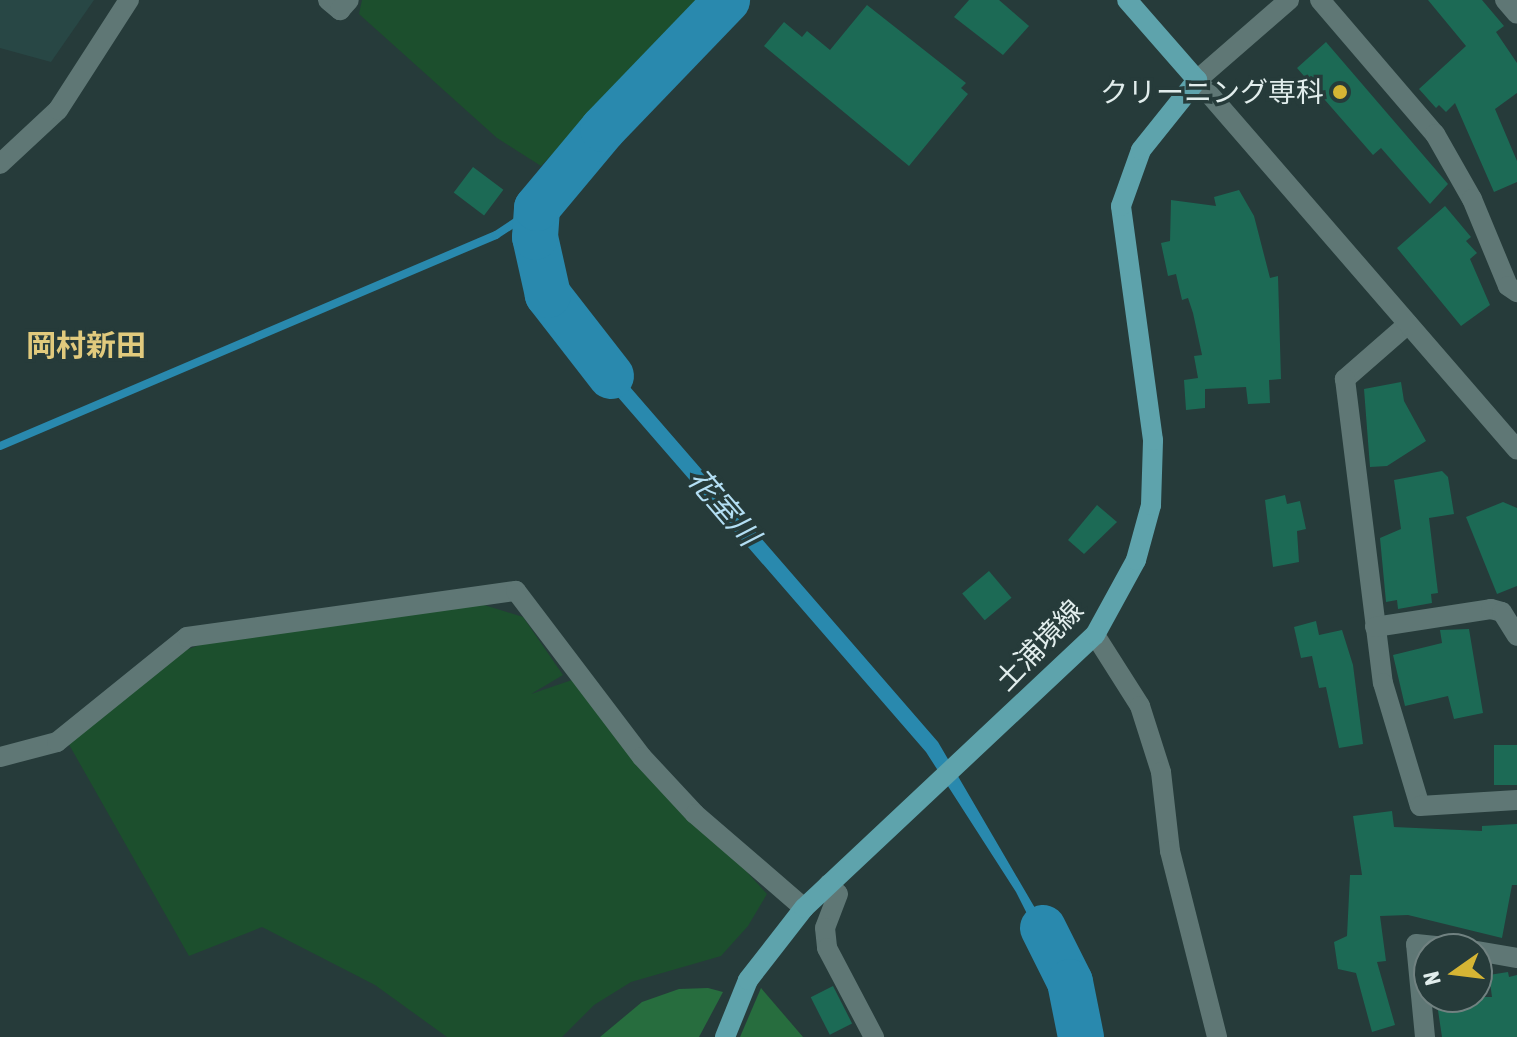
<!DOCTYPE html>
<html>
<head>
<meta charset="utf-8">
<style>
  body { margin:0 }
  #map { position:relative; width:1517px; height:1037px; overflow:hidden; background:#263b3a; font-family:"Asap Condensed","Noto Sans JP",sans-serif }
  div>[style] { position:absolute }
  [style*='--x'] { left:calc(var(--x)*1px); top:calc(var(--y)*1px); width:calc(var(--w)*1px); rotate:calc(var(--a)*1deg) }
  .built>* { inset:0; background:#284745 }
  .green>* { inset:0; background:#1c4f2d }
  .forest>* { inset:0; background:#276d3e }
  .water>* { inset:0; background:#2989ae }
  .stream>* { height:8px; margin:-4px; padding:0 4px; transform-origin:4px; border-radius:4px; background:#2989ae }
  .river>* { height:46px; margin:-23px; padding:0 23px; transform-origin:23px; border-radius:23px; background:#2989ae }
  .building>* { inset:0; background:#1c6a55; transform-origin:0 0 }
  .street>* { height:20px; margin:-10px; padding:0 10px; transform-origin:10px; border-radius:10px; background:#5f7775 }
  .secondary>* { height:20px; margin:-10px; padding:0 10px; transform-origin:10px; border-radius:10px; background:#5f7775 }
  .primary>* { height:20px; margin:-10px; padding:0 10px; transform-origin:10px; border-radius:10px; background:#5ea3ac }
  .dots>* { width:22px; height:22px; translate:-50% -50%; box-sizing:border-box; border:4px solid #263b3a; border-radius:50% }
  span { translate:-50% -50%; white-space:nowrap; text-align:center; line-height:1.15; -webkit-text-stroke:7px #263b3a; paint-order:stroke }
  .poi-label { font-size:28px; color:#e1edec }
  .right { translate:-100% -50%; text-align:right }
  .street-label { font-size:28px; color:#e1edec }
  .neighbourhood-label { font-size:30px; color:#e1ca7d; font-weight:700 }
  .water-label { font-size:30px; color:#b3def3; font-style:italic }
  .north { position:absolute; left:1413px; top:933px; width:80px; height:80px; box-sizing:border-box; background:#263b3a; border:2px solid #718281; border-radius:50%; rotate:256deg; font-size:22px; font-weight:700; line-height:32px; text-align:center; color:#e1edec }
  .north::after { content:''; display:block; margin:auto; width:28px; height:36px; background:#d6b534; clip-path:polygon(50% 0,100% 100%,50% 72%,0 100%) }
</style>
</head>
<body>
<div id="map">
  <div class="built">
    <i style="clip-path:polygon(0 0,94px 0,51px 62px,0 48px)"></i>
  </div>
  <div class="green">
    <i style="clip-path:polygon(362px 0,698px 0,541px 166px,497px 138px,359px 14px)"></i>
    <i style="clip-path:polygon(481px 604px,523px 617px,563px 675px,531px 694px,572px 680px,767px 894px,748px 926px,721px 956px,631px 982px,594px 1005px,562px 1037px,447px 1037px,375px 985px,262px 927px,189px 956px,67px 741px,181px 652px,210px 641px)"></i>
  </div>
  <div class="forest">
    <i style="clip-path:polygon(708px 988px,723px 992px,699px 1037px,600px 1037px,642px 1002px,679px 989px)"></i>
    <i style="clip-path:polygon(761px 988px,803px 1037px,740px 1037px)"></i>
  </div>
  <div class="water">
    <i style="clip-path:polygon(577px 326px,938px 742px,1077px 980px,1064px 987px,1016px 892px,926px 752px,564px 335px)"></i>
  </div>
  <div class="stream">
    <i style="--x:0;--y:446;--w:539;--a:-23.05"></i>
    <i style="--x:496;--y:235;--w:49;--a:-33.4"></i>
  </div>
  <div class="river">
    <i style="--x:611;--y:376;--w:103;--a:-127.9"></i>
    <i style="--x:548;--y:295;--w:59;--a:-102.6"></i>
    <i style="--x:535;--y:237;--w:29;--a:-86"></i>
    <i style="--x:537;--y:208;--w:103;--a:-50.1"></i>
    <i style="--x:603;--y:129;--w:179;--a:-46.1"></i>
    <i style="--x:1043;--y:928;--w:60;--a:63.4"></i>
    <i style="--x:1070;--y:982;--w:56;--a:78.7"></i>
  </div>
  <div class="building">
    <i style="clip-path:polygon(969px 0,999px 0,1029px 26px,1003px 55px,954px 17px)"></i>
    <i style="clip-path:polygon(1428px 0,1482px 0,1504px 26px,1496px 32px,1517px 63px,1517px 93px,1495px 109px,1517px 161px,1517px 182px,1494px 192px,1455px 103px,1446px 112px,1439px 105px,1436px 108px,1419px 89px,1466px 46px)"></i>
    <i style="clip-path:polygon(867px 5px,966px 83px,961px 88px,968px 94px,909px 166px,764px 46px,784px 22px,802px 37px,807px 31px,830px 50px)"></i>
    <i style="clip-path:polygon(1326px 42px,1448px 184px,1430px 204px,1381px 148px,1373px 155px,1297px 68px)"></i>
    <i style="left:473px;top:167px;width:38px;height:32px;rotate:37deg"></i>
    <i style="clip-path:polygon(1239px 190px,1254px 216px,1270px 278px,1278px 276px,1281px 379px,1269px 380px,1270px 403px,1248px 404px,1246px 387px,1205px 389px,1205px 408px,1186px 410px,1184px 380px,1198px 378px,1194px 356px,1202px 355px,1193px 313px,1188px 298px,1182px 300px,1176px 274px,1168px 276px,1161px 243px,1170px 241px,1171px 200px,1216px 206px,1214px 197px)"></i>
    <i style="clip-path:polygon(1445px 206px,1471px 237px,1466px 241px,1477px 253px,1470px 259px,1490px 305px,1461px 326px,1397px 248px)"></i>
    <i style="clip-path:polygon(1401px 382px,1404px 401px,1426px 441px,1387px 466px,1370px 467px,1364px 389px)"></i>
    <i style="clip-path:polygon(1442px 471px,1448px 477px,1454px 514px,1429px 518px,1438px 593px,1431px 594px,1432px 603px,1398px 609px,1397px 600px,1386px 602px,1380px 538px,1401px 529px,1394px 480px)"></i>
    <i style="clip-path:polygon(1285px 495px,1287px 504px,1300px 501px,1306px 529px,1297px 531px,1299px 562px,1273px 567px,1265px 500px)"></i>
    <i style="clip-path:polygon(1503px 502px,1517px 508px,1517px 586px,1497px 594px,1466px 517px)"></i>
    <i style="clip-path:polygon(1097px 505px,1117px 522px,1084px 554px,1068px 540px)"></i>
    <i style="left:989px;top:571px;width:35px;height:35px;rotate:50deg"></i>
    <i style="clip-path:polygon(1316px 621px,1319px 635px,1342px 630px,1353px 665px,1363px 744px,1339px 748px,1326px 687px,1319px 688px,1312px 656px,1301px 658px,1294px 627px)"></i>
    <i style="clip-path:polygon(1469px 629px,1483px 713px,1454px 719px,1448px 696px,1405px 706px,1393px 655px,1442px 643px,1440px 630px)"></i>
    <i style="left:1517px;top:745px;width:40px;height:23px;rotate:90deg"></i>
    <i style="clip-path:polygon(1392px 811px,1394px 827px,1482px 831px,1482px 826px,1517px 824px,1517px 885px,1512px 885px,1502px 938px,1408px 915px,1380px 916px,1386px 961px,1377px 962px,1395px 1025px,1372px 1032px,1356px 973px,1338px 969px,1334px 942px,1347px 936px,1350px 875px,1362px 875px,1353px 816px)"></i>
    <i style="clip-path:polygon(1508px 972px,1509px 977px,1517px 975px,1517px 1037px,1442px 1037px,1436px 997px,1492px 997px,1489px 975px)"></i>
    <i style="left:833px;top:986px;width:42px;height:25px;rotate:63deg"></i>
  </div>
  <div class="street">
    <i style="--x:328;--y:0;--w:16;--a:40"></i>
    <i style="--x:340;--y:10;--w:13;--a:-48"></i>
    <i style="--x:1320;--y:0;--w:177;--a:49.4"></i>
    <i style="--x:1435;--y:134;--w:75;--a:60.4"></i>
    <i style="--x:1472;--y:199;--w:94;--a:67.5"></i>
    <i style="--x:1508;--y:286;--w:11;--a:34"></i>
    <i style="--x:1505;--y:0;--w:18;--a:49"></i>
    <i style="--x:1197;--y:80;--w:122;--a:-41"></i>
    <i style="--x:0;--y:164;--w:79;--a:-43"></i>
    <i style="--x:58;--y:110;--w:131;--a:-57.2"></i>
    <i style="--x:1408;--y:324;--w:84;--a:138.9"></i>
    <i style="--x:1345;--y:379;--w:306;--a:82.9"></i>
    <i style="--x:1383;--y:683;--w:128;--a:73.3"></i>
    <i style="--x:1420;--y:806;--w:97;--a:-3.5"></i>
    <i style="--x:1375;--y:627;--w:117;--a:-8.8"></i>
    <i style="--x:1491;--y:609;--w:11;--a:15"></i>
    <i style="--x:1502;--y:612;--w:28;--a:58"></i>
    <i style="--x:1095;--y:635;--w:84;--a:57.6"></i>
    <i style="--x:1140;--y:706;--w:69;--a:72.3"></i>
    <i style="--x:1161;--y:772;--w:80;--a:83.5"></i>
    <i style="--x:1170;--y:851;--w:192;--a:75.8"></i>
    <i style="--x:0;--y:757;--w:59;--a:-14.7"></i>
    <i style="--x:57;--y:742;--w:167;--a:-38.9"></i>
    <i style="--x:187;--y:637;--w:332;--a:-8"></i>
    <i style="--x:516;--y:591;--w:208;--a:52.8"></i>
    <i style="--x:642;--y:757;--w:78;--a:47.1"></i>
    <i style="--x:695;--y:814;--w:144;--a:40.8"></i>
    <i style="--x:829;--y:884;--w:13;--a:48"></i>
    <i style="--x:838;--y:894;--w:36;--a:111"></i>
    <i style="--x:825;--y:928;--w:20;--a:84"></i>
    <i style="--x:827;--y:948;--w:101;--a:62.2"></i>
    <i style="--x:1477;--y:951;--w:41;--a:9.9"></i>
    <i style="--x:1425;--y:1037;--w:93;--a:-95.5"></i>
    <i style="--x:1416;--y:944;--w:49;--a:5.8"></i>
  </div>
  <div class="secondary">
    <i style="--x:1197;--y:80;--w:489;--a:49.1"></i>
  </div>
  <div class="primary">
    <i style="--x:725;--y:1037;--w:61;--a:-68"></i>
    <i style="--x:748;--y:980;--w:91;--a:-52.1"></i>
    <i style="--x:804;--y:908;--w:399;--a:-43.2"></i>
    <i style="--x:1095;--y:635;--w:85;--a:-61.3"></i>
    <i style="--x:1136;--y:560;--w:57;--a:-74.7"></i>
    <i style="--x:1151;--y:505;--w:65;--a:-88.2"></i>
    <i style="--x:1153;--y:440;--w:236;--a:-97.8"></i>
    <i style="--x:1121;--y:206;--w:59;--a:-70.3"></i>
    <i style="--x:1141;--y:150;--w:90;--a:-51.3"></i>
    <i style="--x:1197;--y:80;--w:106;--a:-131.2"></i>
  </div>
  <div class="dots">
    <i style="left:1340px;top:92px;background:#d6b534"></i>
  </div>
  <div class="poi-label">
    <span class="right" style="left:1324px;top:92px">クリーニング専科</span>
  </div>
  <div class="street-label">
    <span style="left:1039px;top:645px;rotate:-46deg">土浦境線</span>
  </div>
  <div class="neighbourhood-label">
    <span style="left:86px;top:345px">岡村新田</span>
  </div>
  <div class="water-label">
    <span style="left:724px;top:507px;rotate:49deg">花室川</span>
  </div>
  <div class="north">N</div>
</div>
</body>
</html>
